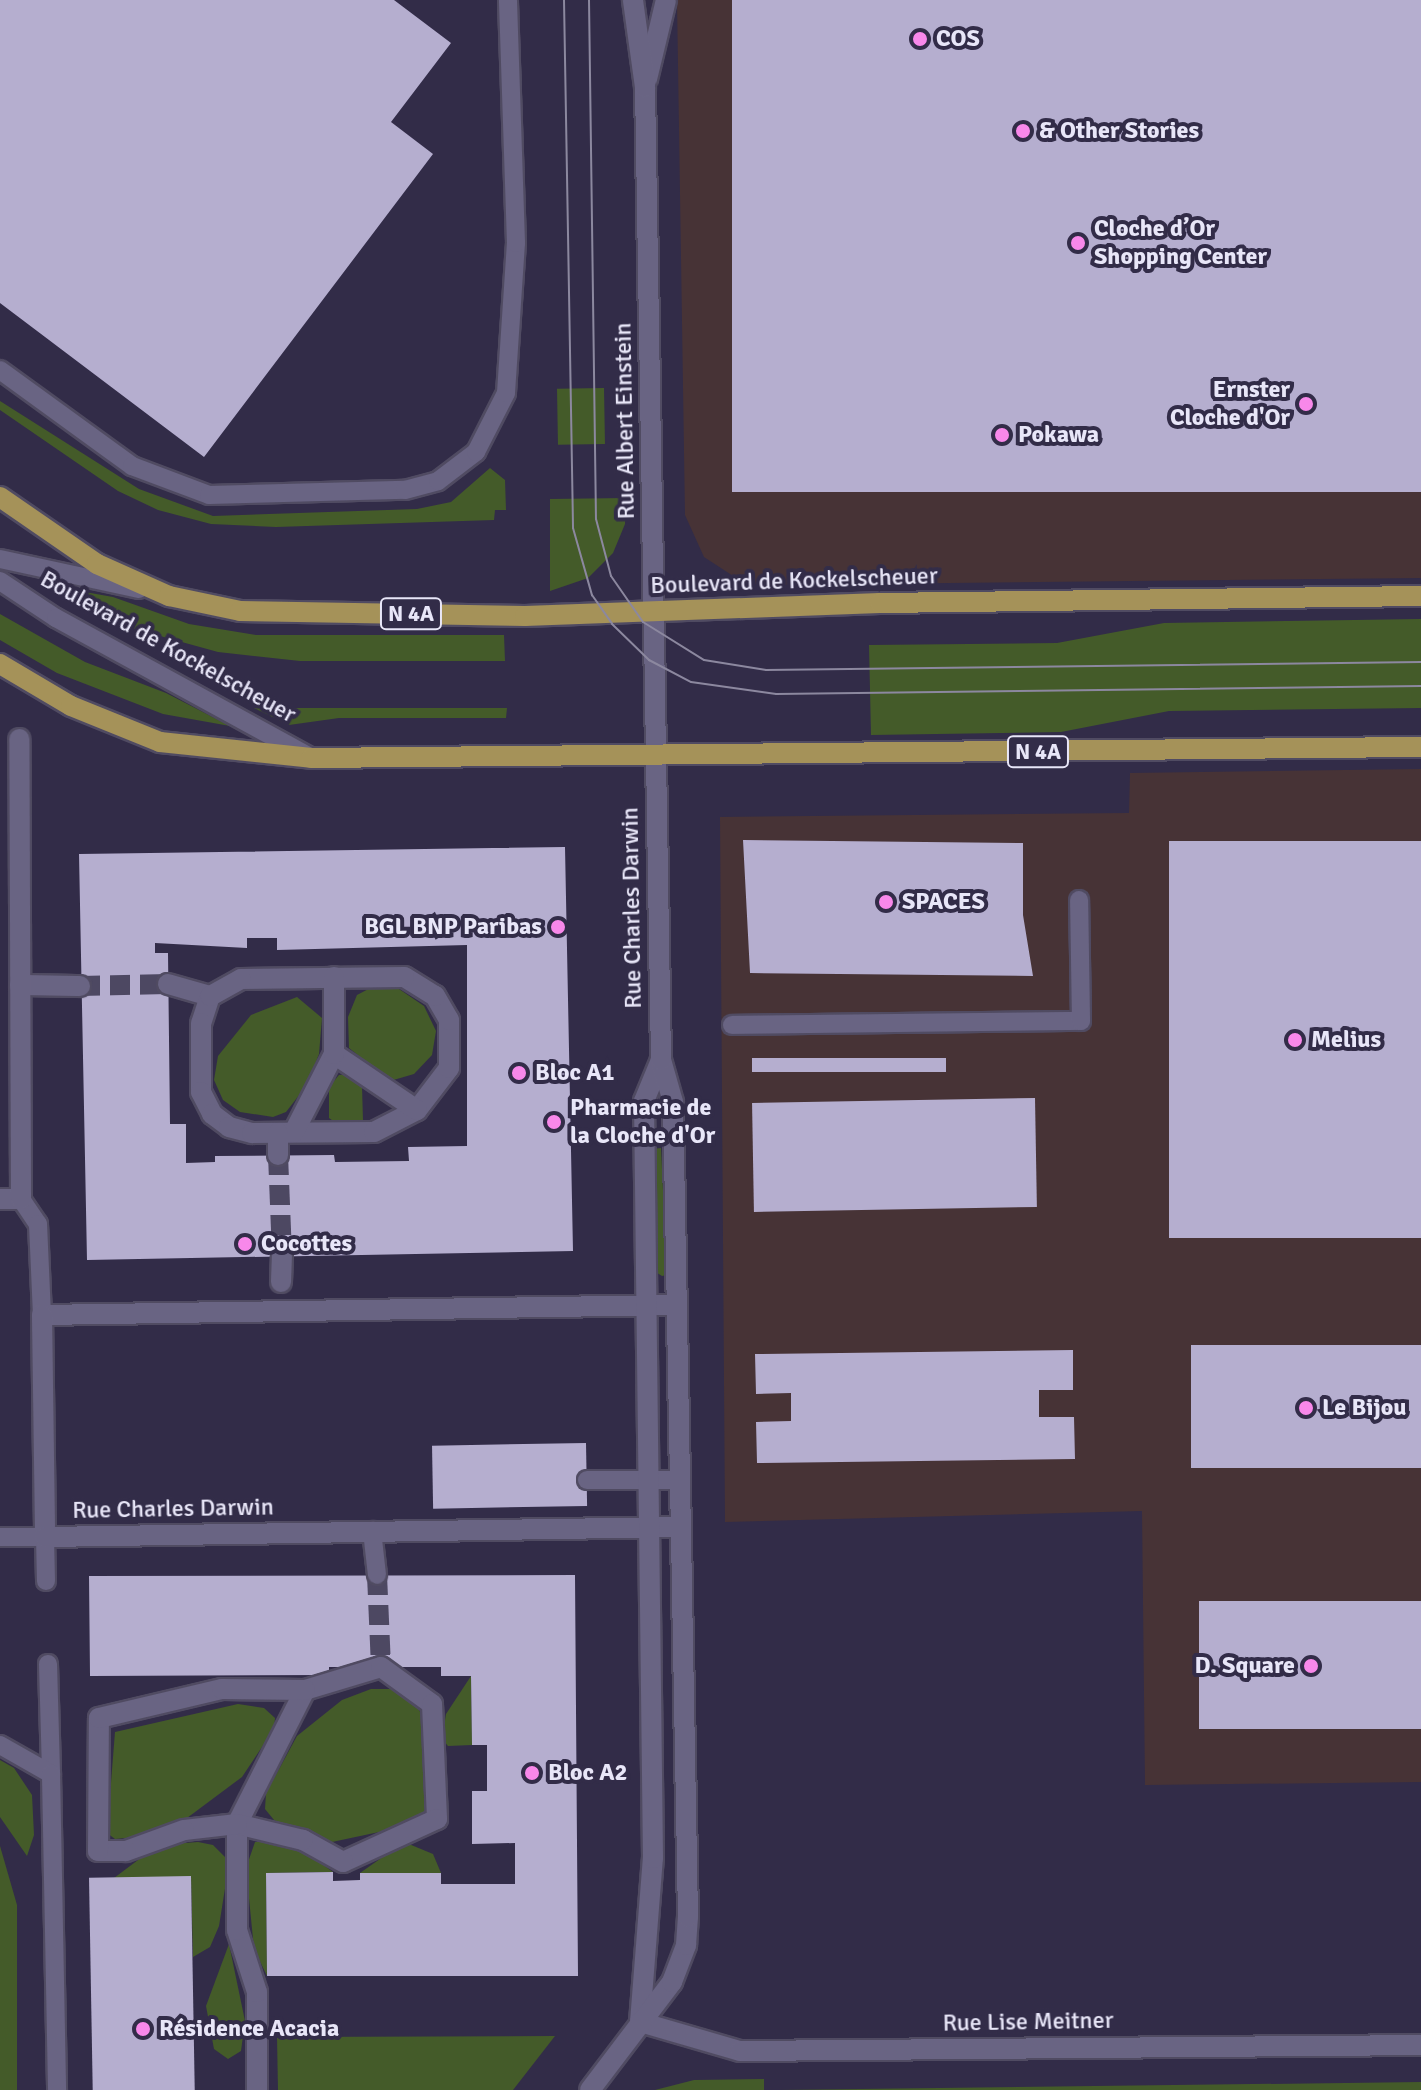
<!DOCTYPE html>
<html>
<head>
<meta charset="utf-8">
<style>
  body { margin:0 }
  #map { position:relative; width:1421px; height:2090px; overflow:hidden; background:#322c48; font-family:Signika,sans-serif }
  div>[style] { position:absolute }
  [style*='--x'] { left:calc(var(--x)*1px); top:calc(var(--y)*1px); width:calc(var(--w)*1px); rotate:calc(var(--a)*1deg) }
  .commercial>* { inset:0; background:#473336 }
  .green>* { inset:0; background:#445b29; transform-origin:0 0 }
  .building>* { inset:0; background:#b5aecf; transform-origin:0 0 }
  .pedestrian-tunnel>* { height:20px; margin-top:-10px; transform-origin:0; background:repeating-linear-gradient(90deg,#4d4862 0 20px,transparent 0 30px) }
  .roads { filter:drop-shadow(2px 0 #504b62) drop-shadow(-2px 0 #504b62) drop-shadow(0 2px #504b62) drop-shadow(0 -2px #504b62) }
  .service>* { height:18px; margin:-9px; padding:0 9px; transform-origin:9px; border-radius:9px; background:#696483 }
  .pedestrian>* { height:20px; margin:-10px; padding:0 10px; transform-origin:10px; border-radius:10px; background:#696483 }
  .minor>* { height:20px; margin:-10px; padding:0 10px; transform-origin:10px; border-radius:10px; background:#696483 }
  .primary>* { height:20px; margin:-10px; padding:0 10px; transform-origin:10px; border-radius:10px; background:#a59259 }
  .tram>* { height:2px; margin:-1px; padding:0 1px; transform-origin:1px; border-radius:1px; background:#8c889f }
  .dots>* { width:22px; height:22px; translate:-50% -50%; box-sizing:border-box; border:4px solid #322c48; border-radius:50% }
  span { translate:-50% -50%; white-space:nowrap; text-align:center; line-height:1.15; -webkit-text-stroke:8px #322c48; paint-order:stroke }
  .shield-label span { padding:2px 6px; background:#322c48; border:2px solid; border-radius:6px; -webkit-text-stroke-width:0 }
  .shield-label { font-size:22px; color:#e8e6f8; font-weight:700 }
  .poi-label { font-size:24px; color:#e8e6f8; font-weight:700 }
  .left { translate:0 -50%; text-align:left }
  .right { translate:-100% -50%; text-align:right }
  .street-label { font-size:24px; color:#e8e6f8 }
</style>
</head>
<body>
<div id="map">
  <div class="commercial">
    <i style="clip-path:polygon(677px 0,1421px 0,1421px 578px,761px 585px,744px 583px,704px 557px,685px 515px)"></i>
    <i style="clip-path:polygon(1421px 769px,1421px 1782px,1145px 1785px,1142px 1511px,725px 1522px,720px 817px,1129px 813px,1130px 773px)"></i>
  </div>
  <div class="green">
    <i style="left:604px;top:388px;width:56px;height:47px;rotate:89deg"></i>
    <i style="clip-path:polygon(0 401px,139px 489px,213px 516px,417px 509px,451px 502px,490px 468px,505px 480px,506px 510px,495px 510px,494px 520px,276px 527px,211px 524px,158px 510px,118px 491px,0 410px)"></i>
    <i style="clip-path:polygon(626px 498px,625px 524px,613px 553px,588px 578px,550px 591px,550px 499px)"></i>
    <i style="clip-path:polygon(46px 585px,113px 597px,189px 624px,256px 635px,504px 635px,505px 661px,300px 661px,218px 652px,131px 628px)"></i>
    <i style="clip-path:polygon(0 614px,85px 662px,166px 693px,230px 726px,163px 714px,57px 673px,0 640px)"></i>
    <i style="clip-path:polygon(1421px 619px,1421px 708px,1169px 711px,1061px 732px,871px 735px,869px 645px,1057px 643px,1164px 623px)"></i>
    <i style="clip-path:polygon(254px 708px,507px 708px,506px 718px,339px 718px,289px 725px)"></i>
    <i style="clip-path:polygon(378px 984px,399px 989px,424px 1006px,436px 1031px,432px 1055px,414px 1074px,390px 1081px,349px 1048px,348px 1017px,357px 995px)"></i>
    <i style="clip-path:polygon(297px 997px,322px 1018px,319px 1054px,307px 1085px,286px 1112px,273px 1117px,240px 1112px,223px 1100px,214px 1080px,218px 1056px,251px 1015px)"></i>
    <i style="clip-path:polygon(350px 1074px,362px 1086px,363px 1121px,340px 1126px,329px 1118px,329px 1087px,339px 1075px)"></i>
    <i style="clip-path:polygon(661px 1148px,667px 1275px,662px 1276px,654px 1271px,652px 1149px)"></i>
    <i style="clip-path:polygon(471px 1676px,472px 1745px,448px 1746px,442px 1739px,446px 1714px)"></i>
    <i style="clip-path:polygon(371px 1689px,391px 1689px,418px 1708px,426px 1723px,432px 1809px,412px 1825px,332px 1842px,298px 1834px,274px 1820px,265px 1809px,266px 1793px,297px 1736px,342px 1700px)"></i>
    <i style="clip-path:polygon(238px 1704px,264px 1708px,275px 1718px,274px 1729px,242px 1777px,183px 1821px,137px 1837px,115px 1839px,107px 1833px,115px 1732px)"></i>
    <i style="clip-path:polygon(0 1760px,14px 1768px,32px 1795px,34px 1835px,27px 1856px,0 1817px)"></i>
    <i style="clip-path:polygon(275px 1841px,296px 1845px,333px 1872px,266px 1873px,267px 1976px,254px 1949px,246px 1868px,255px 1842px)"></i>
    <i style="clip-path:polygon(198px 1842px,213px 1845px,225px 1857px,227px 1876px,219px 1926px,210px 1947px,193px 1957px,191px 1877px,114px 1878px,142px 1857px,173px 1844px)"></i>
    <i style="clip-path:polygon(404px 1842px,433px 1854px,441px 1873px,360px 1873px)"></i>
    <i style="clip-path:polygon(0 1846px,17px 1905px,17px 2090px,0 2090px)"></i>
    <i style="clip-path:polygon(229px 1944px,245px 2021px,241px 2051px,228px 2059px,214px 2049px,206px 2006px)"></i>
    <i style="clip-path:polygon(555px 2036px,513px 2090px,278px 2090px,277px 2037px)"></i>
    <i style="clip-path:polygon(764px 2079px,764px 2090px,655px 2090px,694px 2080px)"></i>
    <i style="clip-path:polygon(1421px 2082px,1421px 2090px,766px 2090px,780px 2090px)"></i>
  </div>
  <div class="building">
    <i style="clip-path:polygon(0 0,394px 0,451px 43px,391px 122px,433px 154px,204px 457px,0 303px)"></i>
    <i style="left:732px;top:0;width:689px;height:492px"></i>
    <i style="clip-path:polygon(743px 840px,1023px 843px,1023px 915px,1033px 976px,750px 973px)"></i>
    <i style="left:1421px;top:841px;width:397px;height:252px;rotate:90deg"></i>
    <i style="clip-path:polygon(evenodd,565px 847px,573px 1251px,87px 1260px,79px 854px,565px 847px,247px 938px,277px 938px,277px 950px,467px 945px,467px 1146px,408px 1147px,409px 1161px,335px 1162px,334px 1155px,215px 1156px,215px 1162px,186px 1163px,186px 1124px,170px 1124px,168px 953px,155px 953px,155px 943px,247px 948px,247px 938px)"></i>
    <i style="left:946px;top:1058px;width:14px;height:194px;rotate:90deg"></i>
    <i style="left:1035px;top:1098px;width:109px;height:283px;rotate:89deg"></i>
    <i style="left:1421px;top:1345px;width:123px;height:230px;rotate:90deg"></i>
    <i style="clip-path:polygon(1073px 1350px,1073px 1390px,1039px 1390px,1039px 1417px,1074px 1417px,1075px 1459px,757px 1463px,756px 1422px,791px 1421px,791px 1393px,756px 1394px,755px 1354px)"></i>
    <i style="left:586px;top:1443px;width:63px;height:154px;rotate:89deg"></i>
    <i style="clip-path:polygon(575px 1575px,578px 1976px,267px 1976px,266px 1873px,333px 1872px,333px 1881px,360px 1880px,360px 1873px,441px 1873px,441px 1884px,515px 1884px,515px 1843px,472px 1844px,472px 1791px,487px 1791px,487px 1745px,472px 1745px,471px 1676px,441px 1676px,441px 1667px,329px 1667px,329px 1675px,90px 1676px,89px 1576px)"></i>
    <i style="left:1421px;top:1601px;width:128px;height:222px;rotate:90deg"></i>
    <i style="left:191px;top:1876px;width:214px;height:102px;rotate:89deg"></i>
  </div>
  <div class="pedestrian-tunnel">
    <i style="--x:80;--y:986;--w:88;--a:-1.3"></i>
    <i style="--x:278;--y:1155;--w:101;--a:87.7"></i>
    <i style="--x:377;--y:1575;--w:92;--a:87.5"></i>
  </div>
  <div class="roads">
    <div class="service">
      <i style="--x:0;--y:370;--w:163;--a:36"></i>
      <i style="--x:132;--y:466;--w:82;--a:20.6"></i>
      <i style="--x:209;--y:495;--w:196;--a:-1.5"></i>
      <i style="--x:405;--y:490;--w:34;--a:-15"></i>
      <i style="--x:438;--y:481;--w:48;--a:-37.3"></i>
      <i style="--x:476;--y:452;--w:66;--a:-63"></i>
      <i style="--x:506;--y:393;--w:150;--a:-86.2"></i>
      <i style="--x:516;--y:243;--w:243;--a:-91.9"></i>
      <i style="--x:0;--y:559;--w:142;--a:12.2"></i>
      <i style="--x:0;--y:581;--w:67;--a:33.5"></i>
      <i style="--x:56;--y:618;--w:290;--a:28.7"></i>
      <i style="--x:732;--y:1025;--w:349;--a:-0.7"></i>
      <i style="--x:1081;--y:1021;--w:121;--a:-90.9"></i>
      <i style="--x:21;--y:1199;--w:30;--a:56"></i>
      <i style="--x:38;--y:1224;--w:91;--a:87.5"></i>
      <i style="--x:587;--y:1480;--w:93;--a:0"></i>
      <i style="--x:372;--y:1531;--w:44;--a:83.5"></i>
      <i style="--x:0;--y:1537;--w:45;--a:0"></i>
      <i style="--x:45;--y:1537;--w:44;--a:88.7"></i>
      <i style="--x:48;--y:1664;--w:110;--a:88.4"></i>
      <i style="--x:0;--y:1745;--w:59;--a:29.6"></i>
      <i style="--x:51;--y:1774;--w:316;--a:88.9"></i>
    </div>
    <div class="pedestrian">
      <i style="--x:168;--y:984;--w:44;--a:15.9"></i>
      <i style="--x:210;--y:996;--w:28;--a:108"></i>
      <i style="--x:201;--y:1023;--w:69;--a:90"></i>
      <i style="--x:201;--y:1092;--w:25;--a:63"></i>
      <i style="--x:212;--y:1114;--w:21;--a:37"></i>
      <i style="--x:229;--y:1127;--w:24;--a:15"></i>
      <i style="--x:252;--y:1133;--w:122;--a:-0.5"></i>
      <i style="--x:374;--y:1132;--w:48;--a:-27.1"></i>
      <i style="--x:417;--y:1110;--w:53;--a:-52.7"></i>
      <i style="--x:449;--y:1068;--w:48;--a:-90"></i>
      <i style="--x:449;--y:1020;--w:28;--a:-120"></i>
      <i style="--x:435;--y:996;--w:36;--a:-148"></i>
      <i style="--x:404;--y:977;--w:163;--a:179.3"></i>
      <i style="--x:241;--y:979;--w:35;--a:151"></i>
      <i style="--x:20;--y:985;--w:60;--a:1"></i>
      <i style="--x:334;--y:1054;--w:100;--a:34"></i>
      <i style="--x:294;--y:1132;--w:88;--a:-62.9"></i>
      <i style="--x:334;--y:1054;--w:77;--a:-90"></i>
      <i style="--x:278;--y:1133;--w:22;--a:90"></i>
      <i style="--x:0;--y:1199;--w:21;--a:0"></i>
      <i style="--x:21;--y:1199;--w:460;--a:-90.2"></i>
      <i style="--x:281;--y:1282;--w:26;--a:-88"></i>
      <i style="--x:257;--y:2090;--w:98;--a:-90"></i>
      <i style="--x:257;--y:1992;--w:65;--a:-107.9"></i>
      <i style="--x:237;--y:1930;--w:106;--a:-90"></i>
      <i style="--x:237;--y:1824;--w:150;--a:-63.1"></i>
      <i style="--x:305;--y:1690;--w:79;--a:-16.8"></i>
      <i style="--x:381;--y:1667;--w:63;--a:36"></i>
      <i style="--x:432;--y:1704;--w:115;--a:87.5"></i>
      <i style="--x:437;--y:1819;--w:103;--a:155.4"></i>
      <i style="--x:343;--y:1862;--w:46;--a:-151.2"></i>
      <i style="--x:303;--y:1840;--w:68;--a:-166.4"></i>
      <i style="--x:237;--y:1824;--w:53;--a:173.5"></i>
      <i style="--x:184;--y:1830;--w:62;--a:160.1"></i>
      <i style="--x:126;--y:1851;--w:28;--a:180"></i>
      <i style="--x:98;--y:1851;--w:133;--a:-89.6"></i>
      <i style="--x:99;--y:1718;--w:126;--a:-13.3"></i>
      <i style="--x:222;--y:1689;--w:83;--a:0.7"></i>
    </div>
    <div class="minor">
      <i style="--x:647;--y:79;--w:81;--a:-76.5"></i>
      <i style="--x:677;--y:1305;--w:635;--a:179.1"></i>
      <i style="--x:42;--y:1315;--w:222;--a:89.2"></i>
      <i style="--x:45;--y:1537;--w:636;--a:-0.9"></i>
      <i style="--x:640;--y:2022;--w:165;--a:-85.5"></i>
      <i style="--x:653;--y:1858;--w:757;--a:-90.68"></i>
      <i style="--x:644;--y:1101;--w:44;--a:-67.5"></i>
      <i style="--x:640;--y:2022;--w:104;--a:16.2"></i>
      <i style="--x:740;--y:2051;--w:681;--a:-0.5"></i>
      <i style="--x:590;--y:2090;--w:136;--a:-52.8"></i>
      <i style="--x:672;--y:1982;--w:40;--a:-69"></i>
      <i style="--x:686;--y:1945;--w:28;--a:-86"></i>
      <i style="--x:688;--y:1917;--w:815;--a:-91.05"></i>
      <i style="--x:673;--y:1102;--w:44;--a:-105.9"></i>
      <i style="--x:661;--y:1060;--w:973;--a:-90.94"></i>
      <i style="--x:645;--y:87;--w:88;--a:-97.9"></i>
    </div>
    <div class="primary">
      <i style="--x:0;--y:497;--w:118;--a:34.6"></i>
      <i style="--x:97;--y:564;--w:79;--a:24"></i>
      <i style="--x:169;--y:596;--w:73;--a:11.9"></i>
      <i style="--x:240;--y:611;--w:285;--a:1"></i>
      <i style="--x:525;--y:616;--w:355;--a:-2.1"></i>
      <i style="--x:880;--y:603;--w:541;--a:-0.74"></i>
      <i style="--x:0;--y:664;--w:82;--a:30.6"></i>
      <i style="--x:71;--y:706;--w:96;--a:22"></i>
      <i style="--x:160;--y:742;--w:152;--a:6"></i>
      <i style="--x:311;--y:758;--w:1110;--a:-0.57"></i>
    </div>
  </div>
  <div class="tram">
    <i style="--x:564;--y:0;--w:528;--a:89.02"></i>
    <i style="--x:573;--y:528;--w:70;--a:74.2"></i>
    <i style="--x:592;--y:595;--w:35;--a:55"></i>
    <i style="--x:612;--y:624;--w:52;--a:44.2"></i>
    <i style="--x:649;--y:660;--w:47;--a:27.6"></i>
    <i style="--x:691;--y:682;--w:86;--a:8"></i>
    <i style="--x:776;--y:694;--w:645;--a:-0.71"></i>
    <i style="--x:589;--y:0;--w:519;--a:89.23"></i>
    <i style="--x:596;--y:519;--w:59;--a:75.3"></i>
    <i style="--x:611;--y:576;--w:56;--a:55.2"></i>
    <i style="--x:643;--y:622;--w:72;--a:31.9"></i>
    <i style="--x:704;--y:660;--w:63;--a:9.2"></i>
    <i style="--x:766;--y:670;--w:655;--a:-0.7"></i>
  </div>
  <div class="dots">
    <i style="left:920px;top:39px;background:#f888ea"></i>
    <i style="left:1023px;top:131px;background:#f888ea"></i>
    <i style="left:1078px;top:243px;background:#f888ea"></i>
    <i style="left:1306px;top:404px;background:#f888ea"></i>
    <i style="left:1002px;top:435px;background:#f888ea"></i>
    <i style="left:886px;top:902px;background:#f888ea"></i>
    <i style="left:558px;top:927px;background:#f888ea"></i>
    <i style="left:1295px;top:1040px;background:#f888ea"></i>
    <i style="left:519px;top:1073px;background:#f888ea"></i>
    <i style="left:554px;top:1122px;background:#f888ea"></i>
    <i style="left:245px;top:1244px;background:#f888ea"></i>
    <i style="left:1306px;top:1408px;background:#f888ea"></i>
    <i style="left:1311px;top:1666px;background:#f888ea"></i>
    <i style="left:532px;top:1773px;background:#f888ea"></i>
    <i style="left:143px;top:2029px;background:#f888ea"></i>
  </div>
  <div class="shield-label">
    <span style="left:411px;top:614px">N 4A</span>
    <span style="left:1038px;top:752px">N 4A</span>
  </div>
  <div class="poi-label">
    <span class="left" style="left:936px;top:39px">COS</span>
    <span class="left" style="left:1039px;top:131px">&amp; Other Stories</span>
    <span class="left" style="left:1094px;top:243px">Cloche d’Or<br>Shopping Center</span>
    <span class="right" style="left:1290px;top:404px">Ernster<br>Cloche d'Or</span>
    <span class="left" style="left:1018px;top:435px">Pokawa</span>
    <span class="left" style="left:902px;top:902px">SPACES</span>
    <span class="right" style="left:542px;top:927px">BGL BNP Paribas</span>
    <span class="left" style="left:1311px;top:1040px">Melius</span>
    <span class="left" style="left:535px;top:1073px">Bloc A1</span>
    <span class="left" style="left:570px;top:1122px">Pharmacie de<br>la Cloche d'Or</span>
    <span class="left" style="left:261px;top:1244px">Cocottes</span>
    <span class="left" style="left:1322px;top:1408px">Le Bijou</span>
    <span class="right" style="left:1295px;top:1666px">D. Square</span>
    <span class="left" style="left:548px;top:1773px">Bloc A2</span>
    <span class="left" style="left:159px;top:2029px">Résidence Acacia</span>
  </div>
  <div class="street-label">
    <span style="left:625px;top:421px;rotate:-91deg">Rue Albert Einstein</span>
    <span style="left:794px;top:581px;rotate:-2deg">Boulevard de Kockelscheuer</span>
    <span style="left:168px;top:647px;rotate:29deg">Boulevard de Kockelscheuer</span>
    <span style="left:632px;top:908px;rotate:-91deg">Rue Charles Darwin</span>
    <span style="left:173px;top:1509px;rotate:-1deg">Rue Charles Darwin</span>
    <span style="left:1028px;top:2022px;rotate:-1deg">Rue Lise Meitner</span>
  </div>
</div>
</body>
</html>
